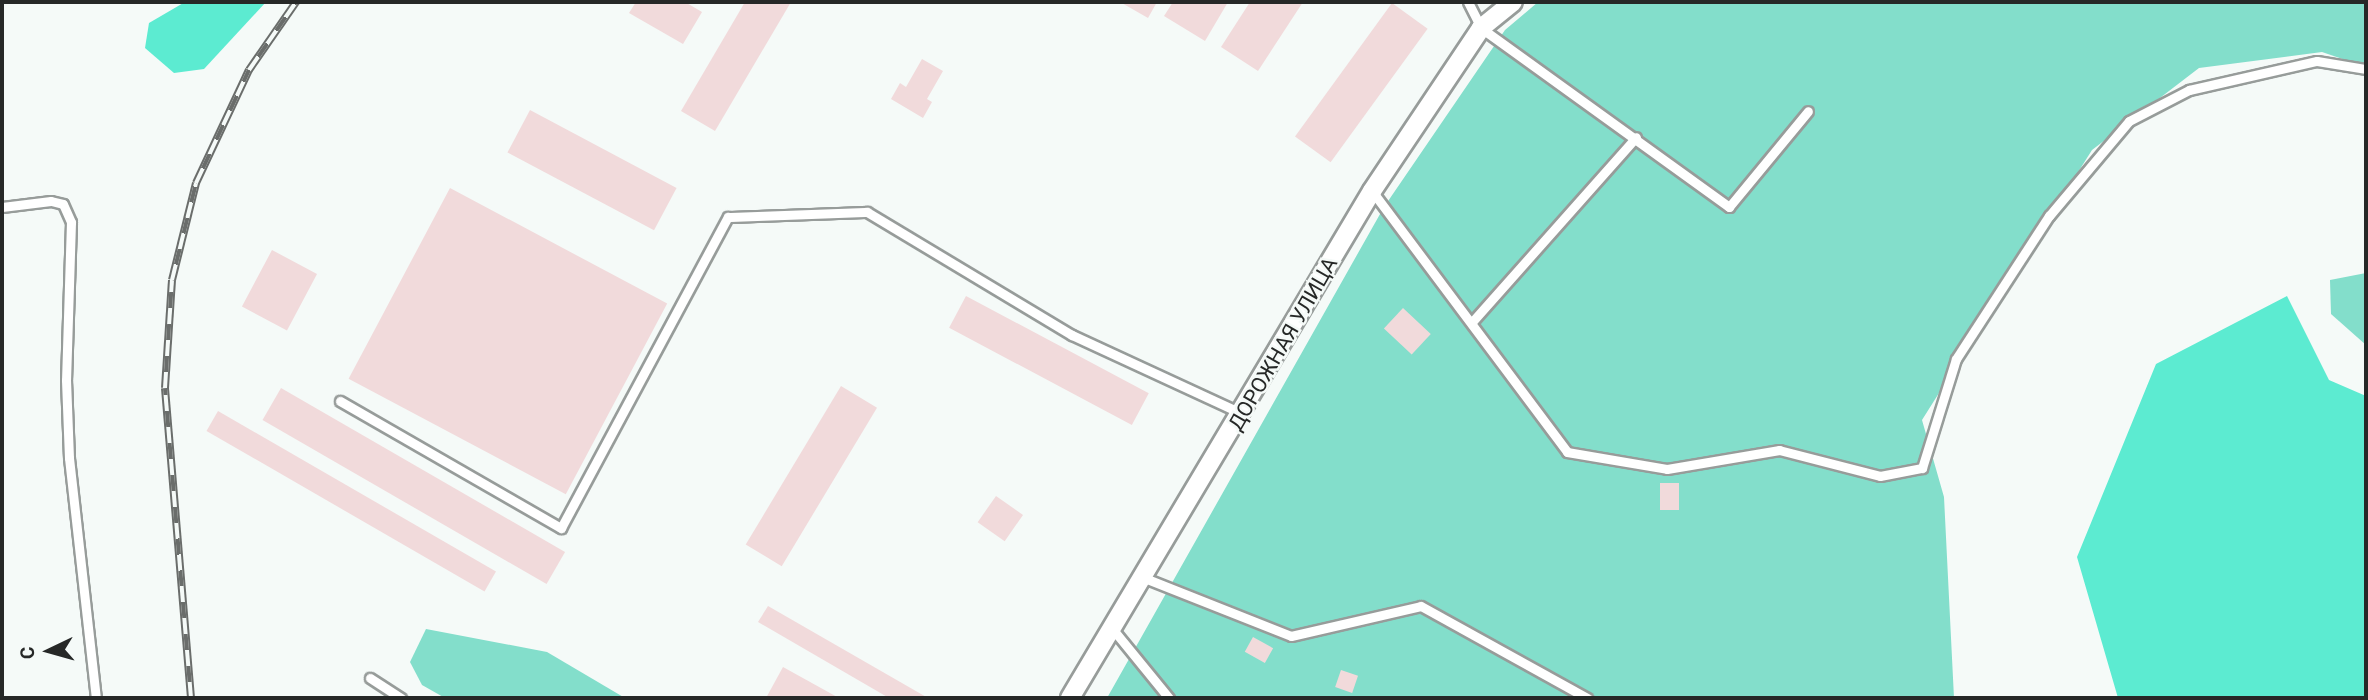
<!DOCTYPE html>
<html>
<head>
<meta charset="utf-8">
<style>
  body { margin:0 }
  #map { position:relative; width:2368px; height:700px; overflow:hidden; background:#f5faf8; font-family:Roboto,sans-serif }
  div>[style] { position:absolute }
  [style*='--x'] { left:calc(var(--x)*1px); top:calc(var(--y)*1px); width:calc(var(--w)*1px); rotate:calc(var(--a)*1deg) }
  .green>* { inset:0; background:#83decb }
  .water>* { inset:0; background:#5cebd1 }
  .building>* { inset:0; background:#f1dadb; transform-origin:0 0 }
  .roads { filter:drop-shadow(2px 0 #979c9a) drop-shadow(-2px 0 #979c9a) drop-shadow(0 2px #979c9a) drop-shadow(0 -2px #979c9a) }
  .lane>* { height:9px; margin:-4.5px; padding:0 4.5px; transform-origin:4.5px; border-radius:4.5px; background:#fff }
  .street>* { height:18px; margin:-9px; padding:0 9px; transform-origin:9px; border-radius:9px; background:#fff }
  .rail>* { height:8px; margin-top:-4px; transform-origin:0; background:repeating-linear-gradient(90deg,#f5faf8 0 16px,#6a6d6b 0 32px); box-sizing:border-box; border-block:2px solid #6a6d6b }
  span { translate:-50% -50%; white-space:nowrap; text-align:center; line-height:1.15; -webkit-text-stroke:5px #f5faf8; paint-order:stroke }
  .street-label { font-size:21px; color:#262827 }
  .frame { position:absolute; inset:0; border:4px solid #262827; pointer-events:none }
  .north { position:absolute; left:14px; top:616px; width:70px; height:70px; -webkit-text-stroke:5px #f5faf8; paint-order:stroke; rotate:265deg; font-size:19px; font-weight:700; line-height:28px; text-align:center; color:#262827 }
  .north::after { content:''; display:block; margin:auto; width:24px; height:32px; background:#262827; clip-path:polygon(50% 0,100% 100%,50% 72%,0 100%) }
</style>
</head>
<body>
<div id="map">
  <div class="green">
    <i style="clip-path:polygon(1538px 2px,2366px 2px,2366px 67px,2322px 52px,2199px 68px,2092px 150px,1922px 420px,1944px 497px,1954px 698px,1107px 698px,1384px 207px,1505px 30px)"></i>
    <i style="clip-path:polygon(2366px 273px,2366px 345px,2331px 314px,2330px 280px)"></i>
    <i style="clip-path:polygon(426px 629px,547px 652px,625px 698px,445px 698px,422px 685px,410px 662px)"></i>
  </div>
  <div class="water">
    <i style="clip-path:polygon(185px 2px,266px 2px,204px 69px,174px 73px,145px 48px,149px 23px)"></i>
    <i style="clip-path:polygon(2287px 296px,2329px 380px,2366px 396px,2366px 698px,2118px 698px,2077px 557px,2156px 364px)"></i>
  </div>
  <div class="building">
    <i style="clip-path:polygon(636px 2px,685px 2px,702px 12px,683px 44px,629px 13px)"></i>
    <i style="clip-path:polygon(745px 2px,791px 2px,715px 131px,681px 111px)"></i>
    <i style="clip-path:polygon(1120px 2px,1157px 2px,1148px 18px)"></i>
    <i style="clip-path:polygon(1173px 2px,1228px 2px,1205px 41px,1164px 16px)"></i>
    <i style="clip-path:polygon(1250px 2px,1303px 2px,1258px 71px,1221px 47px)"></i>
    <i style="left:1392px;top:3px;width:44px;height:165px;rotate:36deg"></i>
    <i style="clip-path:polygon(922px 59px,943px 71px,927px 99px,932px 102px,923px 118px,891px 99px,900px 83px,906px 87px)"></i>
    <i style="left:530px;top:110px;width:166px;height:48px;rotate:28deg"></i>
    <i style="left:450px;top:188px;width:246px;height:216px;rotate:28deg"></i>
    <i style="left:272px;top:250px;width:51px;height:64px;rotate:28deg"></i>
    <i style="left:966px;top:296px;width:207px;height:36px;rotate:28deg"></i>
    <i style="left:1403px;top:308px;width:38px;height:28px;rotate:43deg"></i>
    <i style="left:841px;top:386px;width:42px;height:185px;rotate:31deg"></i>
    <i style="left:281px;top:388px;width:328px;height:37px;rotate:30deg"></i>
    <i style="left:218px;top:411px;width:321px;height:23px;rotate:30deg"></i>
    <i style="left:1660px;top:483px;width:19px;height:27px"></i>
    <i style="left:996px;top:496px;width:33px;height:32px;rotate:35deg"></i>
    <i style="clip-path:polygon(768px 606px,928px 698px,889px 698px,758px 622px)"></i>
    <i style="left:1253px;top:637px;width:23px;height:17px;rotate:29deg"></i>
    <i style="clip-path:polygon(783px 667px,839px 698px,766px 698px)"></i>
    <i style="left:1341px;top:670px;width:18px;height:18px;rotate:19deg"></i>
  </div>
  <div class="roads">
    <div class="lane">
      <i style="--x:1468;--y:2;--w:29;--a:63"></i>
      <i style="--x:1481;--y:28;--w:306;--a:35.8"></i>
      <i style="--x:1729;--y:207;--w:124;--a:-50.5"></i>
      <i style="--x:1372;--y:191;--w:326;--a:53.2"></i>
      <i style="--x:1567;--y:452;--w:101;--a:9.6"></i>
      <i style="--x:1667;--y:469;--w:114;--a:-9.6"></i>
      <i style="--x:1779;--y:450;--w:104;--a:14.4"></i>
      <i style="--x:1880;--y:476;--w:43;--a:-10.8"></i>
      <i style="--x:1922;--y:468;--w:114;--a:-72.7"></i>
      <i style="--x:1956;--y:359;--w:171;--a:-57"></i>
      <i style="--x:2049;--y:216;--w:124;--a:-49.9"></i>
      <i style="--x:2129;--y:121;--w:68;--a:-27.3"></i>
      <i style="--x:2189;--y:90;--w:131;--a:-12.8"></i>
      <i style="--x:2317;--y:61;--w:50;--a:9.3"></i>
      <i style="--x:2;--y:207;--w:49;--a:-7"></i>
      <i style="--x:51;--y:201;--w:12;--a:14"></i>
      <i style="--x:63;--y:204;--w:20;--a:66"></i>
      <i style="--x:71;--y:222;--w:158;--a:91.8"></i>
      <i style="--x:66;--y:380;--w:78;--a:87.8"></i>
      <i style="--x:69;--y:458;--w:242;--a:83.6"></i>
      <i style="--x:1472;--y:322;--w:247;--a:-48.4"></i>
      <i style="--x:340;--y:401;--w:255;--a:29.9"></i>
      <i style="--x:561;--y:528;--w:353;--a:-61.8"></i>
      <i style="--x:728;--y:217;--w:139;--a:-2.1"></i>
      <i style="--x:867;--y:212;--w:239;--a:31"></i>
      <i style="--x:1072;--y:335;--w:186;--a:24.8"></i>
      <i style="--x:1142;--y:577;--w:160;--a:21.6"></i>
      <i style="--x:1291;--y:636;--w:133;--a:-13"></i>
      <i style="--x:1421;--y:606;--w:190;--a:29"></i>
      <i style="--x:1111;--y:627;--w:92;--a:50.8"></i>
      <i style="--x:370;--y:678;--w:37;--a:33"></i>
    </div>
    <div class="street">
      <i style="--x:1070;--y:698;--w:590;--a:-59.22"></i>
      <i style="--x:1372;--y:191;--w:196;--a:-56.2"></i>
      <i style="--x:1481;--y:28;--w:41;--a:-39.1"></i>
    </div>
  </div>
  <div class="rail">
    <i style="--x:191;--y:698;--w:311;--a:-94.8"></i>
    <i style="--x:165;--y:388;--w:108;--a:-86.3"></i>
    <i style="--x:172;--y:280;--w:100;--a:-76.1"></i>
    <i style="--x:196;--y:183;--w:125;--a:-64.9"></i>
    <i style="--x:249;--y:70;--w:83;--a:-55.3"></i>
  </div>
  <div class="street-label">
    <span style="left:1283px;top:344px;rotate:-60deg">ДОРОЖНАЯ УЛИЦА</span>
  </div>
  <div class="frame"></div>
  <div class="north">С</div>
</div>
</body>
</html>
